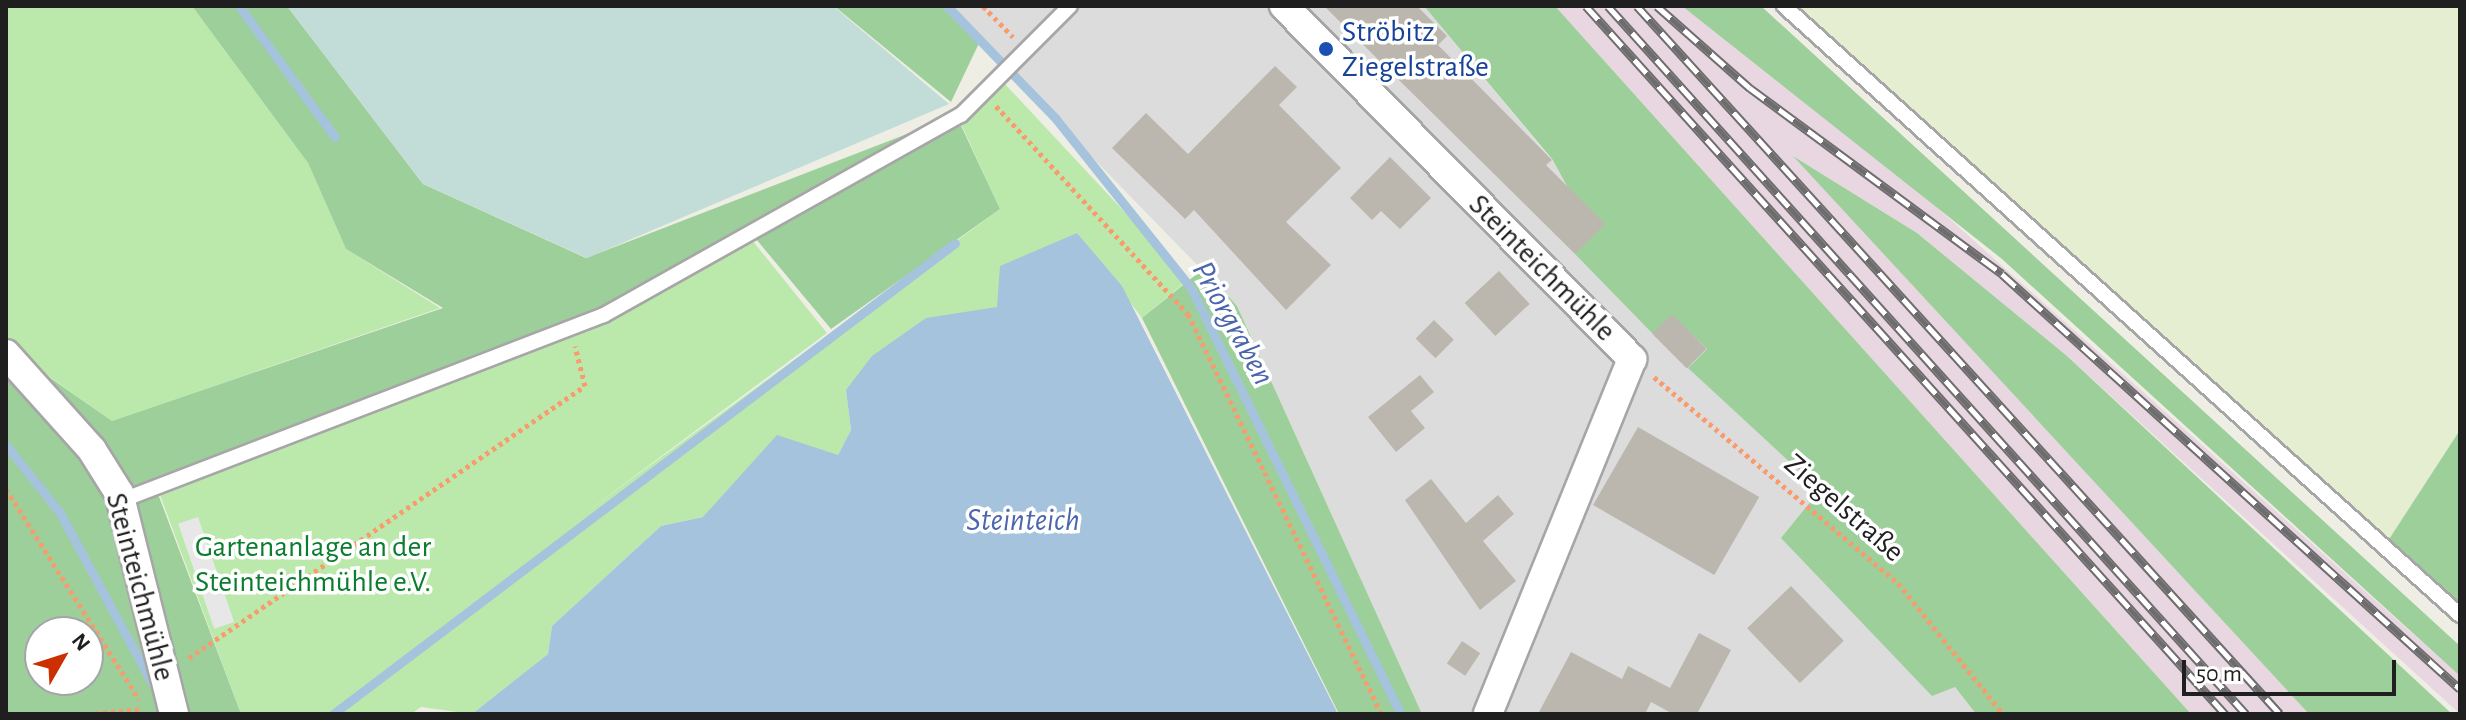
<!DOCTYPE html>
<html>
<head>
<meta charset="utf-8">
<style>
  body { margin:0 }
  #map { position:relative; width:2466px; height:720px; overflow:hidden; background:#efeee5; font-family:"Alegreya Sans",sans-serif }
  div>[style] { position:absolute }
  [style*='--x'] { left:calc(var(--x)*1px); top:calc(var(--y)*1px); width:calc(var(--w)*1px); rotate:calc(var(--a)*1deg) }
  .residential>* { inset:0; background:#dddcdc }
  .industrial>* { inset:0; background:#e8d7e1 }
  .farmland>* { inset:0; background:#e5eed0 }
  .grass>* { inset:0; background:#bbe9ab }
  .forest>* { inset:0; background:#9dcf9a }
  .wetland>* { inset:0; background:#c2ddd7 }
  .parking>* { inset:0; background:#e7e7e7; transform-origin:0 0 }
  .water>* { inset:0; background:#a5c3dd }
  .stream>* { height:9px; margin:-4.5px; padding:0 4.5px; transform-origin:4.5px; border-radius:4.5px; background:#a5c3dd }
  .building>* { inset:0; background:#bcb7ae; transform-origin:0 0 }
  .path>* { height:5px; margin-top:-2.5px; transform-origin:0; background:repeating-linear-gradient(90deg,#f99b6c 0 4px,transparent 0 8px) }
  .roads { filter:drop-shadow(2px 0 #a6a6a6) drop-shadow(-2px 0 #a6a6a6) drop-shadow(0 2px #a6a6a6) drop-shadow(0 -2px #a6a6a6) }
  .service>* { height:14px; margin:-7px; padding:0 7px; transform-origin:7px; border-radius:7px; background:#fff }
  .minor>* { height:28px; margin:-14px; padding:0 14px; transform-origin:14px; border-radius:14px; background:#fff }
  .rail>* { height:9px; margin-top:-4.5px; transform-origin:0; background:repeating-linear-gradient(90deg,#fff 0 18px,#6d6d6d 0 36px); box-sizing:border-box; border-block:2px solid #6d6d6d }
  .dots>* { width:22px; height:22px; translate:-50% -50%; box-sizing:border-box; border:4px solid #fff; border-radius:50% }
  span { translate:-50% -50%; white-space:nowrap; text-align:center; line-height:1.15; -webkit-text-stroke:7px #fff; paint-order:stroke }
  .transit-label { font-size:30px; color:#164399 }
  .left { translate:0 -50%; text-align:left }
  .street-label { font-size:30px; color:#1f1f1f }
  .park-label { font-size:30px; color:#0c7d30 }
  .water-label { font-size:32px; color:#4b66ae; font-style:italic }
  .frame { position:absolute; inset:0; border:8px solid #1f1f1f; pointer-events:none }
  .north { position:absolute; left:24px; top:616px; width:80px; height:80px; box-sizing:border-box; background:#fff; border:2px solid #a5a5a5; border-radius:50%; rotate:51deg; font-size:22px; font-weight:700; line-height:32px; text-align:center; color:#1f1f1f }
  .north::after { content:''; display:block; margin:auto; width:28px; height:36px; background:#cc3001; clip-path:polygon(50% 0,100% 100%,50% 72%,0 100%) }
  .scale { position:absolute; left:2182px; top:660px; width:214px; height:36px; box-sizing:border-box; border:4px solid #1f1f1f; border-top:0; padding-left:10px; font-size:24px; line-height:28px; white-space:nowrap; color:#1f1f1f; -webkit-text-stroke:6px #fff; paint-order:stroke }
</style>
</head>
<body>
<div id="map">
  <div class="residential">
    <i style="clip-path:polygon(945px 6px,1424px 6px,1552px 160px,1567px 186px,1575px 254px,1821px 490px,1782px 538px,1955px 687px,1976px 714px,1422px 714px,1237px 306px)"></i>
  </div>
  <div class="industrial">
    <i style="clip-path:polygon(1555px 6px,1682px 6px,1894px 169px,2460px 676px,2460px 714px,2067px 356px,1917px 233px,1795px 157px,2309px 714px,2191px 714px)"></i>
  </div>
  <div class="farmland">
    <i style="clip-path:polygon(1797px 6px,2460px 6px,2460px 430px,2382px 550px)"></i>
  </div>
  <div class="grass">
    <i style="clip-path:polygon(6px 6px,192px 6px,308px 163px,346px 249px,440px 308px,112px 421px,6px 346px)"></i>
    <i style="clip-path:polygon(1004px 83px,1188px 280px,1142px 318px,1077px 233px,999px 310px,846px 390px,851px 430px,838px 455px,703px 517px,661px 526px,552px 626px,548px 654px,472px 714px,421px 707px,411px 714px,241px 714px,160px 495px,605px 320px,752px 240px,827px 333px,581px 516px,1000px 209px,961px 124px)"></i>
  </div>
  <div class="forest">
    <i style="clip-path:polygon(evenodd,192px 6px,287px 6px,423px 184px,586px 258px,956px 115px,1000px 209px,831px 329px,751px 233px,598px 314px,155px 486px,241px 714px,6px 714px,6px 347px,112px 421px,443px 308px,346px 249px,308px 163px,192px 6px,40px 632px,88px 632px,88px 680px,40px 680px,40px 632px)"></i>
    <i style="clip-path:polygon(834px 6px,946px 6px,981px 39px,951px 102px)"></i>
    <i style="clip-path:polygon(1424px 6px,1555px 6px,2191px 714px,1976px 714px,1955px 687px,1932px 696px,1781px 538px,1820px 490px,1688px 368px,1707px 349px,1672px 315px,1653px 334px,1575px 254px,1567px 186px,1552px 159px)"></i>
    <i style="clip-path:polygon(1682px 6px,1761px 6px,2460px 646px,2460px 676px,2002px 259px)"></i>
    <i style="clip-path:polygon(1793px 156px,1917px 233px,2067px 356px,2452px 714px,2309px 714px)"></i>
    <i style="clip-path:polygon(1203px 269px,1237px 306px,1422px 714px,1339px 714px,1142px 318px)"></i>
    <i style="clip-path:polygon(2460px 430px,2460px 621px,2382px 550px)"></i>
  </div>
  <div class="wetland">
    <i style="clip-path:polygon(287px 6px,833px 6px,949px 104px,587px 258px,423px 184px)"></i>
  </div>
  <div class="parking">
    <i style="left:198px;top:517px;width:111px;height:21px;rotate:71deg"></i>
  </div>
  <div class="water">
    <i style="clip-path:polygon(1077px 233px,1122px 286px,1338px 714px,472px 714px,548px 654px,552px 626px,661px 526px,703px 517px,777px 435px,838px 455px,851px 430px,846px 390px,872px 356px,926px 318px,997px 307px,1000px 266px)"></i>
  </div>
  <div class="stream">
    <i style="--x:239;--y:6;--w:162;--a:53.8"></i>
    <i style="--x:947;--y:6;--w:157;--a:46"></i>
    <i style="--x:1056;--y:119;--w:216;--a:51.4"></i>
    <i style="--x:1191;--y:288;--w:475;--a:63.8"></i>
    <i style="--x:6;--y:445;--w:87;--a:51.5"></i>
    <i style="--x:60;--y:513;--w:196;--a:61.6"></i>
    <i style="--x:333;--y:714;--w:780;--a:-37.13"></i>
  </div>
  <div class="building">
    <i style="clip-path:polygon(1324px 6px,1417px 6px,1447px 36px,1438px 45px,1552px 160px,1546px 165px,1605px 224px,1575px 254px)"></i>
    <i style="clip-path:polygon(1275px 66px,1297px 87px,1279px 105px,1341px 168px,1286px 222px,1331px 265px,1286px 310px,1194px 210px,1185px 219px,1112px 148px,1146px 113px,1188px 154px)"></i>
    <i style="clip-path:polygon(1390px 157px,1431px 198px,1400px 229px,1381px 211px,1372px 220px,1350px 198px)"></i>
    <i style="left:1499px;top:271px;width:45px;height:47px;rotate:47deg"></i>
    <i style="left:1672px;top:314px;width:49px;height:28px;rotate:45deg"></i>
    <i style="left:1434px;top:320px;width:28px;height:26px;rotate:45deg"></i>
    <i style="clip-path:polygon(1420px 375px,1434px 392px,1411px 411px,1425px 428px,1396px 452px,1368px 417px)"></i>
    <i style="left:1638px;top:427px;width:140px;height:90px;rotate:30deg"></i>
    <i style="clip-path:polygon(1431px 479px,1466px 523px,1498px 495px,1514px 514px,1483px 541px,1516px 581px,1480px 610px,1405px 500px)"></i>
    <i style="left:1791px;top:586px;width:76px;height:61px;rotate:46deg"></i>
    <i style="clip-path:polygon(1699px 633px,1731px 650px,1697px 714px,1673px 714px,1651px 702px,1645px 714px,1538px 714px,1571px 652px,1622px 679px,1628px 666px,1670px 688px)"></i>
    <i style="left:1462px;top:641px;width:22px;height:27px;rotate:34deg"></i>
  </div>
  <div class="path">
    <i style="--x:983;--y:6;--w:43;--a:45.9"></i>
    <i style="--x:996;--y:106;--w:283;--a:47.3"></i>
    <i style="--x:1188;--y:314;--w:444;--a:64.2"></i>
    <i style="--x:1654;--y:377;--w:319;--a:40.2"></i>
    <i style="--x:1898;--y:583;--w:168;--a:51.3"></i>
    <i style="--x:6;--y:489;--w:249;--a:57.7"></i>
    <i style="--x:189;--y:658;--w:480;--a:-34.5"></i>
    <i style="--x:585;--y:386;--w:41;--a:-104"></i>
    <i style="--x:87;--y:714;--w:56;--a:-5.1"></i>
  </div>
  <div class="roads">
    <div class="service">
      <i style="--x:1784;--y:6;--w:910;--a:42.02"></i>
      <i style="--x:120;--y:501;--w:519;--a:-21.02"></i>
      <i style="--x:604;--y:315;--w:409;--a:-29.3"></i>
      <i style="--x:961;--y:115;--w:154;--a:-45"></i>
    </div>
    <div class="minor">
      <i style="--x:1284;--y:6;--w:496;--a:45.4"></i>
      <i style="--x:1632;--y:359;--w:383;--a:112.1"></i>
      <i style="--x:6;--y:354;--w:129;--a:48.1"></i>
      <i style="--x:92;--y:450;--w:51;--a:57.9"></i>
      <i style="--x:119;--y:493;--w:228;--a:76"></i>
    </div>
  </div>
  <div class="rail">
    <i style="--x:1586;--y:6;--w:954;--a:47.93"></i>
    <i style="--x:1608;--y:6;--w:953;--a:47.98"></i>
    <i style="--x:1637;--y:6;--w:956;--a:47.75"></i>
    <i style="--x:1657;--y:6;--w:124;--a:41.4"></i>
    <i style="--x:1750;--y:88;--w:313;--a:36.4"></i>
    <i style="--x:2002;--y:274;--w:618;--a:42.18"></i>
  </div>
  <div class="dots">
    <i style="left:1326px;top:49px;background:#1a4fb4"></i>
  </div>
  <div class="transit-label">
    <span class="left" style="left:1342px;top:49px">Ströbitz<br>Ziegelstraße</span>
  </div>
  <div class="street-label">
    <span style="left:1542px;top:268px;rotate:45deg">Steinteichmühle</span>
    <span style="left:1844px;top:508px;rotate:41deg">Ziegelstraße</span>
    <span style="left:140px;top:587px;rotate:75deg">Steinteichmühle</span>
  </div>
  <div class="park-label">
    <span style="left:313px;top:564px">Gartenanlage an der<br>Steinteichmühle e.V.</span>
  </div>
  <div class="water-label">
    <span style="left:1233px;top:323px;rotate:61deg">Priorgraben</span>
    <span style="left:1023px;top:520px">Steinteich</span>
  </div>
  <div class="frame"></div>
  <div class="north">N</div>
  <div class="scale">50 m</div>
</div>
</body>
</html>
